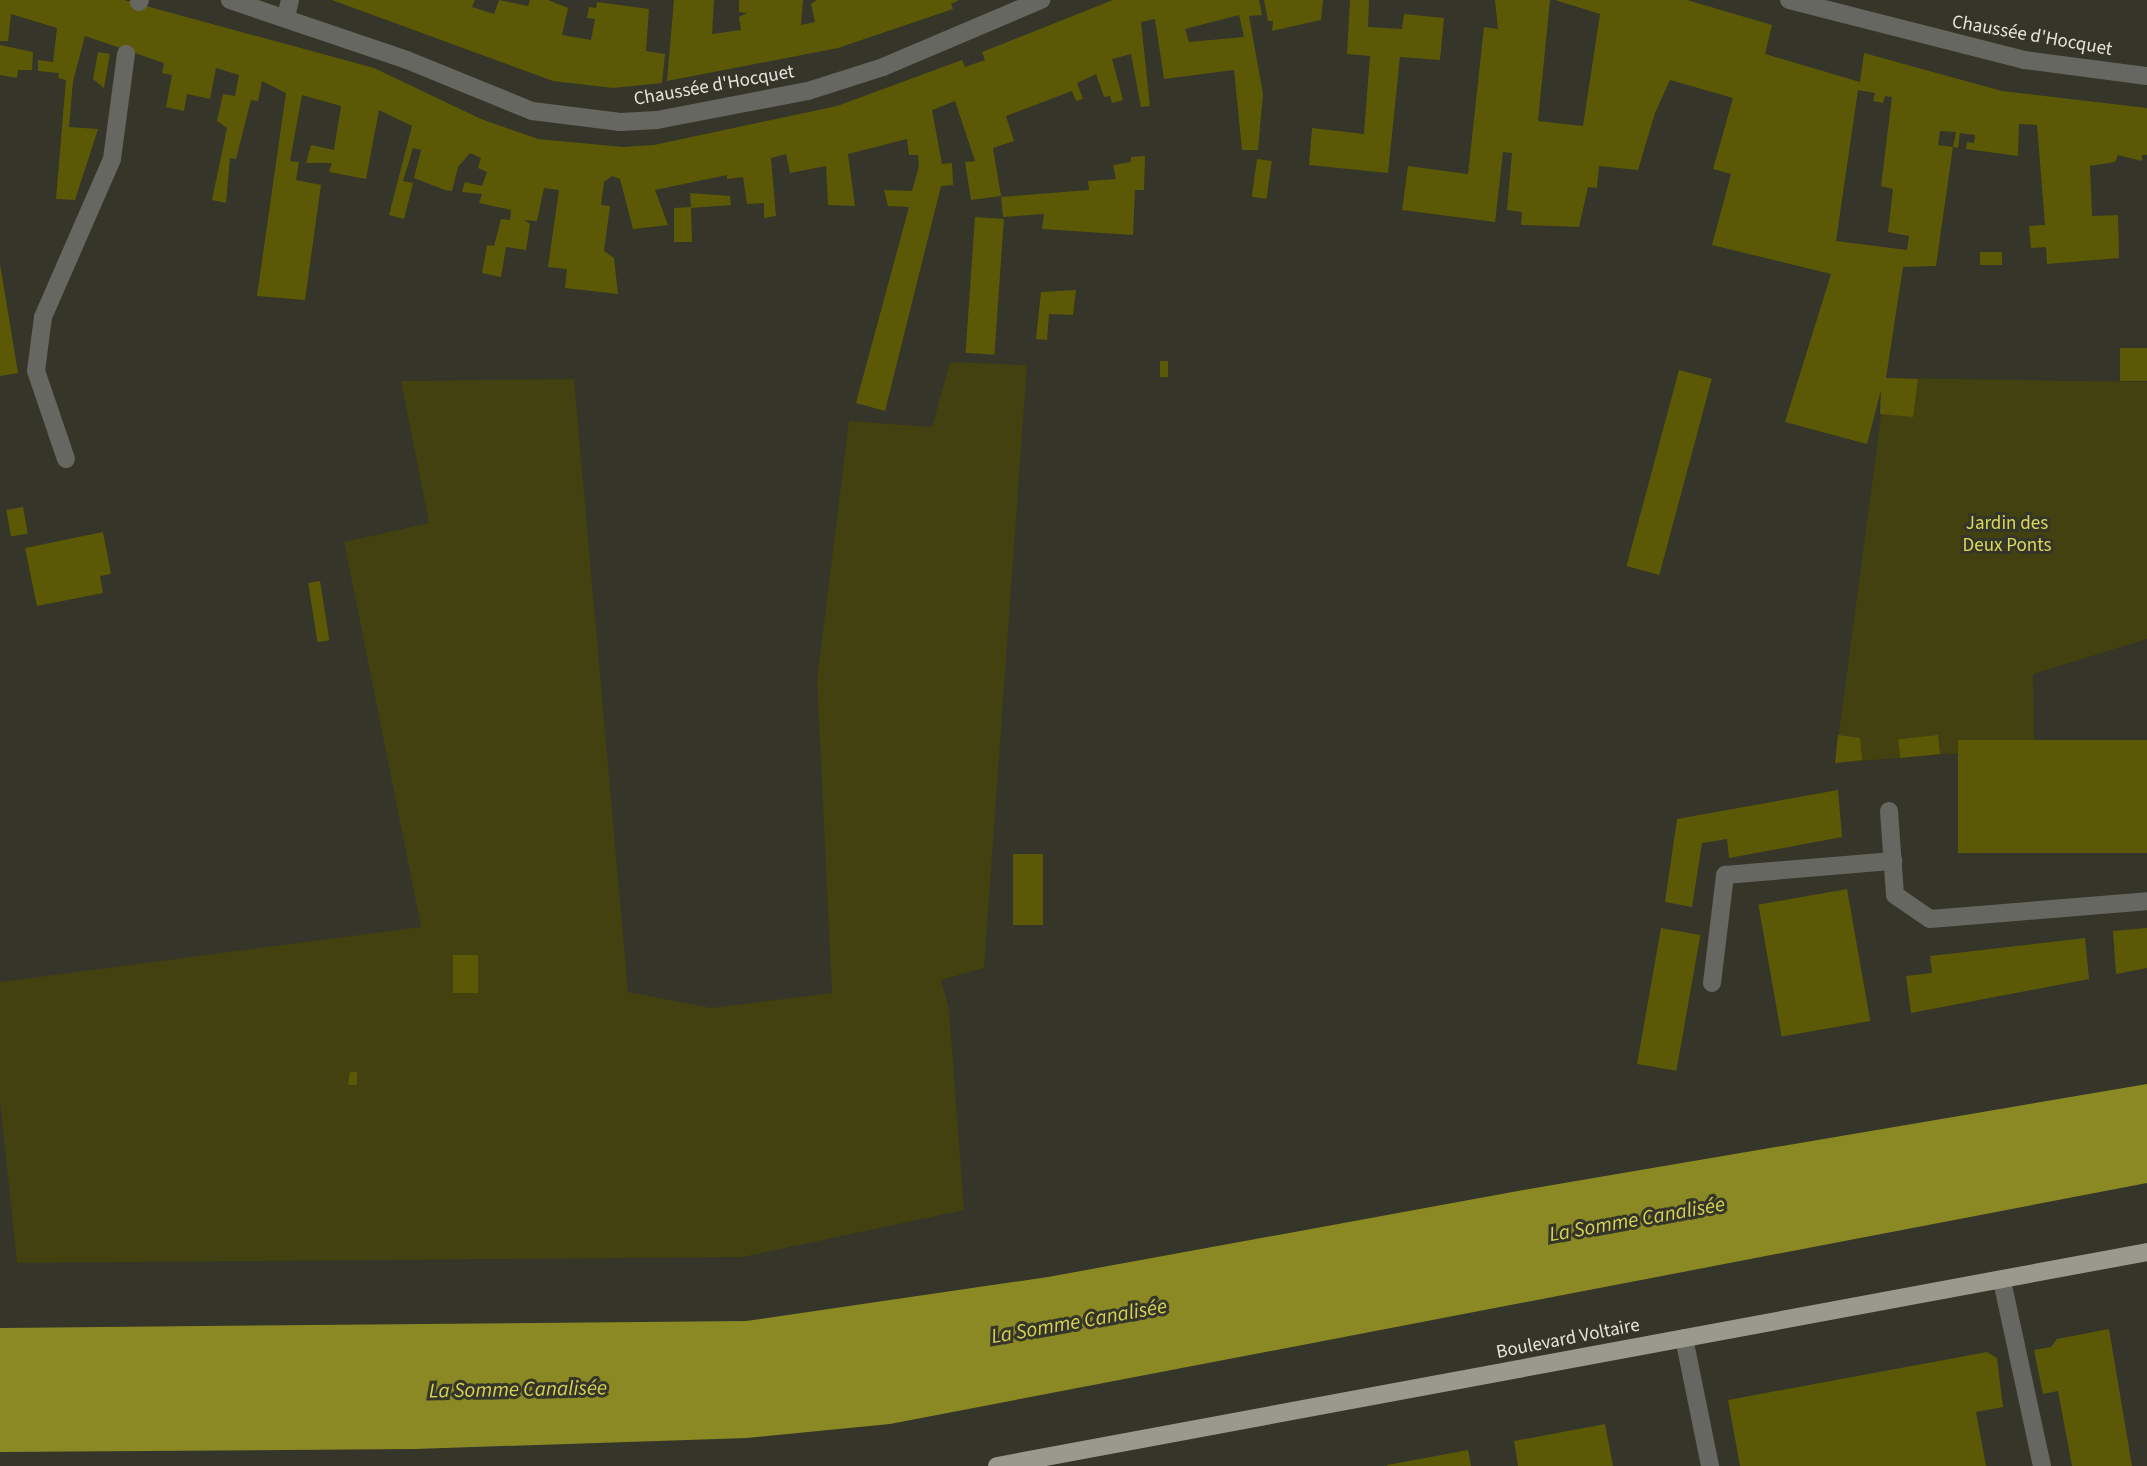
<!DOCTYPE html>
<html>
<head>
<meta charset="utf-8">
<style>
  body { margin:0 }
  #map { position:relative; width:2147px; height:1466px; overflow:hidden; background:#353529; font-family:"Source Sans 3",sans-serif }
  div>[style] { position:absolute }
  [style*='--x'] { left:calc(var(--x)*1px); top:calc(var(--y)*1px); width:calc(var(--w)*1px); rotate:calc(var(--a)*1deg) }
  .green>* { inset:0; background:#42410f }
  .water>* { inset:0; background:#8b8924 }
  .building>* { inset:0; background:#5b5906; transform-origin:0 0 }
  .lane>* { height:18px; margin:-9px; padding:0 9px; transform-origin:9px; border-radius:9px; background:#676761 }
  .street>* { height:18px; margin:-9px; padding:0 9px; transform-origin:9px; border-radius:9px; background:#676761 }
  .primary>* { height:18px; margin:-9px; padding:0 9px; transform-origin:9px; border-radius:9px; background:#99998d }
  span { translate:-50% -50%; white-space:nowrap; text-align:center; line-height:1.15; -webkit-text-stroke:6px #353529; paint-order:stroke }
  .street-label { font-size:19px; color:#e4e4dd }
  .park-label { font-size:19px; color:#dbd959 }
  .water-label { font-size:21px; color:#d6d353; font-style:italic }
</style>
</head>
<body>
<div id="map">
  <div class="green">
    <i style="clip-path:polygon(950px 362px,1027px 365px,984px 968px,941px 980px,949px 1009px,964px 1210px,743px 1257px,17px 1263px,0 1101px,0 982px,421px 927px,344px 542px,429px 523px,401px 381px,574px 379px,628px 992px,711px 1008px,832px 993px,817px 680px,849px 421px,932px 427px)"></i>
    <i style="clip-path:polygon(1886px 378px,2147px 382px,2147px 639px,2033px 674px,2034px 747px,1835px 763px)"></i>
  </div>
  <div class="water">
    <i style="clip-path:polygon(2147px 1084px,2147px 1183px,890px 1424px,747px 1438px,415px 1449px,0 1452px,0 1328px,746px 1321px,1048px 1277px,1529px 1189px)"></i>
  </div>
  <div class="building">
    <i style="clip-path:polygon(evenodd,0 0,124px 0,374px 68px,481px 119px,538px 139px,623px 147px,654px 145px,837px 106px,962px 60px,965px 67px,985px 60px,982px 52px,1113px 0,1259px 0,1262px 15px,1249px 16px,1263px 94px,1258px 150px,1242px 150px,1234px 70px,1164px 79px,1155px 19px,1141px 22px,1150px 106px,1141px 107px,1131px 54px,1112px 59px,1123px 100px,1112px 103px,1110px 96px,1104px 97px,1096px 74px,1077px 83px,1083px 99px,1076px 101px,1072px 91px,1006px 116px,1014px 141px,993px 148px,1001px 196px,971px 200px,965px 162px,975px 161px,955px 101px,932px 110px,942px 164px,952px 163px,953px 185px,941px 186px,885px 411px,856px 403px,909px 207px,888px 206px,884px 190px,912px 191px,919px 166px,918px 155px,909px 155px,907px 139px,848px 154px,855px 206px,828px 205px,826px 166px,790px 173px,786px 154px,771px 158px,776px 216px,764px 218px,764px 203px,747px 204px,743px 177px,727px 179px,727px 175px,655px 190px,668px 225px,633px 229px,620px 179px,612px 176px,604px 182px,601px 205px,610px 206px,604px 251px,614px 258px,618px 294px,565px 288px,567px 269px,548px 267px,559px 190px,544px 188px,537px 221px,524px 220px,530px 224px,526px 250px,506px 247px,501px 277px,482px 273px,487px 245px,494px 246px,501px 219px,510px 220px,511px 210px,479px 203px,482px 194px,462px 192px,465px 182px,482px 186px,487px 172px,478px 168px,481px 158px,470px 153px,458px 167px,452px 191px,445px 190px,414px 178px,421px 150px,413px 148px,403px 181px,413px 183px,404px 219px,389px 215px,412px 126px,379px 110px,366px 179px,329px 172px,332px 163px,306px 163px,311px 145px,334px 150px,341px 106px,302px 95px,290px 161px,299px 162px,296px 180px,321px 185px,305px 300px,257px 296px,286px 93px,262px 81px,258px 101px,251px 100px,236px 159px,230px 158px,226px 203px,212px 200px,227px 128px,217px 121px,223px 94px,235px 96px,239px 75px,216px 68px,210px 99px,187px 94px,184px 111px,166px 107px,172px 75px,162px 73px,164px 63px,85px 36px,73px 81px,69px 127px,98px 129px,75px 200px,56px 199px,66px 80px,58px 78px,59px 73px,38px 71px,38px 60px,53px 62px,57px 28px,11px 14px,8px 41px,0 41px,0 0,1239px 15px,1244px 37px,1189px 42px,1185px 29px,1239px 15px)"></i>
    <i style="clip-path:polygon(332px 0,475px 0,472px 7px,494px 14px,499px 0,528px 6px,530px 0,548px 0,568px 8px,562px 35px,591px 40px,595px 19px,587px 18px,589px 7px,596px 8px,597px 2px,649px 9px,646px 51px,665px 54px,662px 83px,613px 88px,553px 81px)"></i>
    <i style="clip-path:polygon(674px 0,714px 0,712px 34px,741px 30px,739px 17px,747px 13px,739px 12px,739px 0,803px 0,801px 25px,815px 22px,811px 4px,817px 0,959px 0,951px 4px,953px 9px,838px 48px,667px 81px)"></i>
    <i style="clip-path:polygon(1264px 0,1323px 0,1321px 20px,1272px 31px,1273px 21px,1268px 21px)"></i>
    <i style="clip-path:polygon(1350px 0,1369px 0,1368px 27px,1402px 29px,1404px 14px,1444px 18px,1440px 60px,1400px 57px,1388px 173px,1309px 165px,1312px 128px,1364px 134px,1370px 56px,1347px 54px)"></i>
    <i style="clip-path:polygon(evenodd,1495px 0,1550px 0,1538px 121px,1583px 126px,1600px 14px,1555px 0,1687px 0,1772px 25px,1765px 54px,1860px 82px,1864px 53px,2002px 91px,2147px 108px,2147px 155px,2142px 155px,2142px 161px,2118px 155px,2115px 162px,2090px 166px,2092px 216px,2118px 215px,2119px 258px,2047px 264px,2046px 247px,2031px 248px,2029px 226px,2045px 225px,2037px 125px,2019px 124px,2018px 156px,1966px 149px,1967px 142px,1974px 143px,1975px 135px,1960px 133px,1958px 148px,1953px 147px,1956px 132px,1940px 131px,1938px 145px,1953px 147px,1936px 266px,1903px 267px,1886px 378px,1918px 379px,1913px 417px,1880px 414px,1881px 390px,1867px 444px,1785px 422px,1831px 274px,1712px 245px,1731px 174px,1713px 169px,1733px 98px,1670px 80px,1655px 113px,1638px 170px,1599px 166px,1597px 188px,1588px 187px,1579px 227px,1521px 225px,1522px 212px,1507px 210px,1512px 153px,1503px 152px,1495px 222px,1402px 210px,1408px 166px,1468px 174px,1484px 27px,1498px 29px,1495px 0,1858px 90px,1875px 93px,1873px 101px,1883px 103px,1885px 96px,1892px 97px,1881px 186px,1893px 189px,1888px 232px,1909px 236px,1907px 250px,1836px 241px,1858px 90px)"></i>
    <i style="clip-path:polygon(0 45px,33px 52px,32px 70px,18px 70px,17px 78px,0 75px)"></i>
    <i style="clip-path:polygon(98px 52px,110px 54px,104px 88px,93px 79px)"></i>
    <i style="clip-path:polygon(1145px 156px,1144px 190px,1135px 190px,1133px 235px,1042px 229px,1044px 214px,1003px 217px,1001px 197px,1089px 190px,1088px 181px,1116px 179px,1113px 165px,1131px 162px,1131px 157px)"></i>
    <i style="left:1257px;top:159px;width:15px;height:38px;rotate:8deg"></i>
    <i style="clip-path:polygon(690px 193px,730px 196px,731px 205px,691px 208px,692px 242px,674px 242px,674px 208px,691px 207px)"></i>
    <i style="left:975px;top:217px;width:29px;height:136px;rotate:4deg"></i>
    <i style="left:2002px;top:252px;width:13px;height:22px;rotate:90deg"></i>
    <i style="clip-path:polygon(0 264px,18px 373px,0 376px)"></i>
    <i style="clip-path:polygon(1076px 290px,1073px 315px,1049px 314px,1047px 340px,1036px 339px,1041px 292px)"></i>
    <i style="left:2120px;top:348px;width:27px;height:33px"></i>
    <i style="left:1160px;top:361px;width:8px;height:16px"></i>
    <i style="left:1679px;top:370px;width:34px;height:203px;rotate:15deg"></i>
    <i style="left:23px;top:507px;width:27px;height:17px;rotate:80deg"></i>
    <i style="clip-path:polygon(103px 532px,111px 574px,100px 576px,103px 593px,37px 606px,25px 548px)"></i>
    <i style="left:320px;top:581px;width:60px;height:12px;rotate:81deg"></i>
    <i style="clip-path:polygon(1838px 735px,1860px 738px,1862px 760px,1835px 763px)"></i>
    <i style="left:1938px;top:735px;width:19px;height:40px;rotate:84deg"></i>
    <i style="left:2147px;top:740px;width:113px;height:189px;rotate:90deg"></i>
    <i style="clip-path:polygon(1838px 790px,1842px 837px,1729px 858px,1727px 839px,1702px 843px,1692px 907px,1665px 902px,1677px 819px)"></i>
    <i style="left:1013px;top:854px;width:30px;height:71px"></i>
    <i style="left:1847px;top:889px;width:134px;height:90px;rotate:80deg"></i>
    <i style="left:1661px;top:928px;width:40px;height:138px;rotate:10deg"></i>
    <i style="clip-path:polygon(2147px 928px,2147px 968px,2116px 974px,2113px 931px)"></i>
    <i style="clip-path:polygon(2085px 938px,2089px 979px,1911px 1013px,1906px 976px,1932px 973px,1930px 956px)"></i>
    <i style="left:478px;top:955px;width:38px;height:25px;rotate:90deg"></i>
    <i style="clip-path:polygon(350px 1072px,357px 1072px,357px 1085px,348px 1085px)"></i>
    <i style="clip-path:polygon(2109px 1329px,2132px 1466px,2072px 1466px,2058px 1391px,2043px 1394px,2034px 1350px,2051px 1347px,2057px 1339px)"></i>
    <i style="clip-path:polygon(1987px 1352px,1997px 1358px,2003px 1407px,1976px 1412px,1986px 1466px,1740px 1466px,1728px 1400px)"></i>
    <i style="clip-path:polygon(1605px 1424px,1613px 1466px,1518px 1466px,1514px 1441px)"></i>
    <i style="clip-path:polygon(1468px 1450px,1471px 1466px,1387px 1466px,1387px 1465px)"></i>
  </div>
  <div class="lane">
    <i style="--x:139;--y:2;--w:2;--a:-63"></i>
    <i style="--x:286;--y:17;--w:17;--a:-77"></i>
    <i style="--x:66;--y:459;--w:93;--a:-108.8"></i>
    <i style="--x:36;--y:371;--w:54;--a:-82.6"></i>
    <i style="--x:43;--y:317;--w:172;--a:-66.4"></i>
    <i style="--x:112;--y:159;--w:106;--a:-82.4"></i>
    <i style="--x:1889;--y:811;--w:84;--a:85.9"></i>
    <i style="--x:1895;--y:895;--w:42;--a:34.4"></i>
    <i style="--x:1930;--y:919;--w:218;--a:-4.7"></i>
    <i style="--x:1712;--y:983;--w:109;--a:-83.1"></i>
    <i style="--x:1725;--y:875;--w:169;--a:-4.8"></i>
    <i style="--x:2002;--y:1281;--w:189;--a:77.8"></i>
    <i style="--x:1684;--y:1338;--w:131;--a:78.5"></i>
  </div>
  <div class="street">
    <i style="--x:230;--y:0;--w:187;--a:18.7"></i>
    <i style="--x:407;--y:60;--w:135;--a:22.2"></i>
    <i style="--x:532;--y:111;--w:89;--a:7.1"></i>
    <i style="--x:620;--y:122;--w:37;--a:-3"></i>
    <i style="--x:657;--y:120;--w:154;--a:-10.9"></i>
    <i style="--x:808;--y:91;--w:79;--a:-17.7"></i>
    <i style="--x:883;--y:67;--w:172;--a:-23"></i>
    <i style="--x:1789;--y:0;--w:243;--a:14.3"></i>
    <i style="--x:2024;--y:60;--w:124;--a:7.4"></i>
  </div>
  <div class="primary">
    <i style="--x:997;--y:1466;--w:1170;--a:-10.54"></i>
  </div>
  <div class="street-label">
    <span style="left:2032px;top:36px;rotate:10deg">Chaussée d'Hocquet</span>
    <span style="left:714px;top:86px;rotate:-10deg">Chaussée d'Hocquet</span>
    <span style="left:1568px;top:1339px;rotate:-11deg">Boulevard Voltaire</span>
  </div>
  <div class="park-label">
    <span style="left:2007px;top:535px">Jardin des<br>Deux Ponts</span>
  </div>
  <div class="water-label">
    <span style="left:1637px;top:1219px;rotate:-10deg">La Somme Canalisée</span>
    <span style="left:1079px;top:1321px;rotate:-10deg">La Somme Canalisée</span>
    <span style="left:518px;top:1389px;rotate:-1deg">La Somme Canalisée</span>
  </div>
</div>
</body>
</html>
